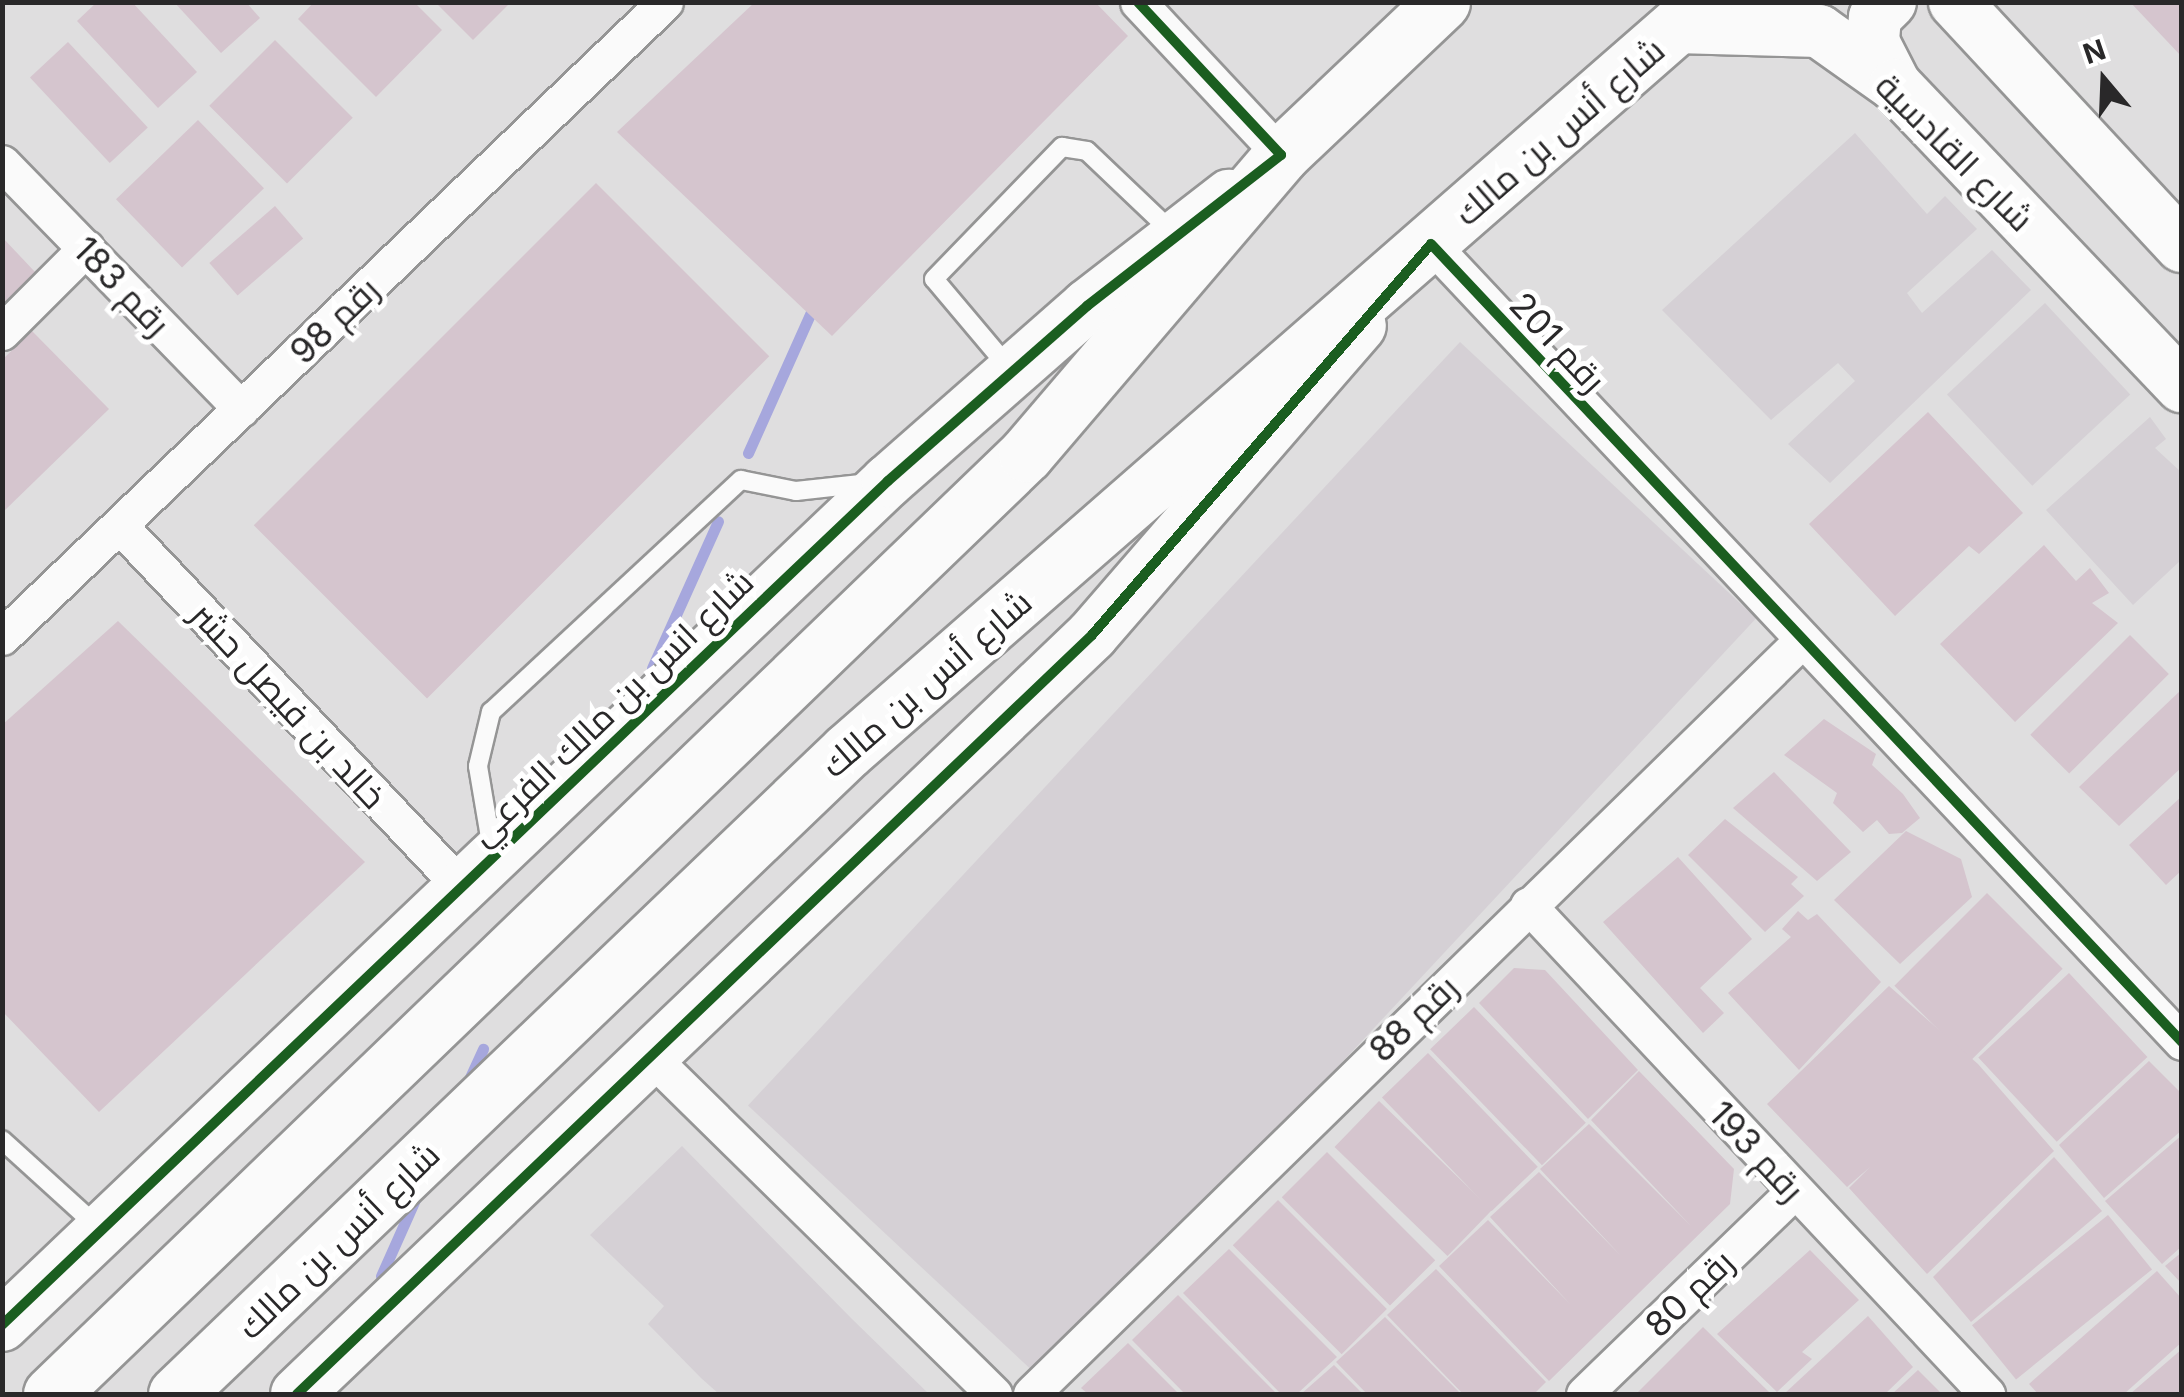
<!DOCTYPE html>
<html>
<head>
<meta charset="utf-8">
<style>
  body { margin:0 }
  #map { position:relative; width:2184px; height:1397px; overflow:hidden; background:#dfdedf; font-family:Inter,Cairo,sans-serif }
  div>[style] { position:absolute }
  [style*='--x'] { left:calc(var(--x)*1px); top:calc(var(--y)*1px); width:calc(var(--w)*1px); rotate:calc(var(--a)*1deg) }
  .built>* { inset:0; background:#d5d0d5; transform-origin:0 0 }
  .stream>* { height:11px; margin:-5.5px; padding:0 5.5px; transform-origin:5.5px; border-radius:5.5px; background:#a6a7dd }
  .building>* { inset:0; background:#d5c5ce; transform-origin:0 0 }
  .roads { filter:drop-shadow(2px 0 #959595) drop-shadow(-2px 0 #959595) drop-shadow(0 2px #959595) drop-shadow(0 -2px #959595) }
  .lane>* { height:18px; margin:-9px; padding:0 9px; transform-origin:9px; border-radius:9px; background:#fafafa }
  .street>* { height:35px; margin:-17.5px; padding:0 17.5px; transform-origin:17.5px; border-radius:17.5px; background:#fafafa }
  .secondary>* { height:52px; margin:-26px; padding:0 26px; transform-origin:26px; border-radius:26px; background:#fafafa }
  .primary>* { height:55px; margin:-27.5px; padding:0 27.5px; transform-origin:27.5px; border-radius:27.5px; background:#fafafa }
  .cycleway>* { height:10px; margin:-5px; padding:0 5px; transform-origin:5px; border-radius:5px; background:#1b5e20 }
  span { translate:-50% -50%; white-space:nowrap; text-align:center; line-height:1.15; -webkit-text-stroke:10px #fff; paint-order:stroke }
  .street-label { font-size:35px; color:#292829 }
  .frame { position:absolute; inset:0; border:5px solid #292829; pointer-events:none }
  .north { position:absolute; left:2054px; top:30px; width:100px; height:100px; -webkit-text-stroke:8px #fff; paint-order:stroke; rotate:341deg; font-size:28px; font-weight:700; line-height:40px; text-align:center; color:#292829 }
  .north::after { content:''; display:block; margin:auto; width:35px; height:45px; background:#292829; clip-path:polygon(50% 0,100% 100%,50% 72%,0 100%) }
</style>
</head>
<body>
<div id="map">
  <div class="built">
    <i style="clip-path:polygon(1855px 133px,1927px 214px,1945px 196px,1977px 229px,1907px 293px,1922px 313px,1992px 250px,2031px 290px,1830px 483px,1788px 444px,1855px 381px,1838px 363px,1771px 420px,1662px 310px)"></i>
    <i style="left:2045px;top:303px;width:125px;height:134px;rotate:47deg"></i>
    <i style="left:1460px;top:342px;width:405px;height:1044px;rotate:43deg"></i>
    <i style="clip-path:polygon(2150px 417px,2166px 439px,2155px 448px,2181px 472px,2181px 560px,2133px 605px,2046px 510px)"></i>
    <i style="clip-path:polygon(682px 1146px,852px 1319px,929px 1394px,719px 1394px,701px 1378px,648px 1324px,664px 1306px,590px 1235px)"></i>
  </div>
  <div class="stream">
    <i style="--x:748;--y:453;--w:167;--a:-65.9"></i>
    <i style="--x:652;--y:668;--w:161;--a:-65.8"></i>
    <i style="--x:466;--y:1086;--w:41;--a:-65.3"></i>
    <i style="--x:381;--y:1276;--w:89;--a:-66"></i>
  </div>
  <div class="building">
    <i style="clip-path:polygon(97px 2px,132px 2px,197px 72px,158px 108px,77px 21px)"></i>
    <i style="clip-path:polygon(174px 2px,246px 2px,260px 18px,221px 53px)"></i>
    <i style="clip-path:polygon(314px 2px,414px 2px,442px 30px,376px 97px,298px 19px)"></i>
    <i style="clip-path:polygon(435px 2px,511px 2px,473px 40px)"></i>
    <i style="clip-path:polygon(755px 2px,1095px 2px,1128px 36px,832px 336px,617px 132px)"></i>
    <i style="clip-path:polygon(2130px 2px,2182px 2px,2182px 57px)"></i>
    <i style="left:275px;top:40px;width:110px;height:93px;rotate:45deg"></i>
    <i style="left:68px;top:42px;width:117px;height:52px;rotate:47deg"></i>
    <i style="left:198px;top:120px;width:95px;height:114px;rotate:46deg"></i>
    <i style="left:596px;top:183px;width:245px;height:484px;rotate:45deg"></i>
    <i style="left:275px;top:206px;width:43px;height:87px;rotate:49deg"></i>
    <i style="clip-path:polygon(2px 237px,36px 273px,2px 304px)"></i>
    <i style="clip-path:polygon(32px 331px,109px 409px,2px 513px,2px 360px)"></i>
    <i style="clip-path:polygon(1928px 412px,2023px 513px,1979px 554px,1969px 546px,1895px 616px,1809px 524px)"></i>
    <i style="clip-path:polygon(2044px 545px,2076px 581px,2090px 568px,2109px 593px,2092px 603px,2118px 623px,2015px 722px,1940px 644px)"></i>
    <i style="clip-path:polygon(118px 621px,365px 862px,99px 1112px,2px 1011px,2px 725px)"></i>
    <i style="left:2130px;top:635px;width:55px;height:141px;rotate:45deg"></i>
    <i style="clip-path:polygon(2180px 691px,2182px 767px,2119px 826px,2079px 787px)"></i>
    <i style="clip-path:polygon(1824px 719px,1876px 754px,1872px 765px,1903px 794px,1920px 818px,1902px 833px,1889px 834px,1877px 820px,1863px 832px,1833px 803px,1837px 793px,1784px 755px)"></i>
    <i style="clip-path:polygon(1774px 772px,1851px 852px,1817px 881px,1733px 808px)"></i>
    <i style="clip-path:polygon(2182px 796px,2182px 870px,2166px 885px,2129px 845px)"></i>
    <i style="clip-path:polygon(1725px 819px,1798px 877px,1791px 884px,1804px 896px,1765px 932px,1688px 855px)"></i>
    <i style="clip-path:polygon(1906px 831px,1961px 859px,1972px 897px,1900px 964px,1834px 900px)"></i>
    <i style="clip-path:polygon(1678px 857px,1752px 939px,1700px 988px,1724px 1013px,1703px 1033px,1603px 922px)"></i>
    <i style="left:1987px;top:893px;width:107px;height:131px;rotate:45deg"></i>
    <i style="clip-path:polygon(1798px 911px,1808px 920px,1817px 914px,1881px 982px,1799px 1070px,1728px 993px,1791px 937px,1782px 929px)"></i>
    <i style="clip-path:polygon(1514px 968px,1545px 970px,1638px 1070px,1588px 1119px,1479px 1003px)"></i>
    <i style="left:2069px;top:973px;width:115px;height:124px;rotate:47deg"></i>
    <i style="clip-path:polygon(1889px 986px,1978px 1064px,2054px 1151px,1927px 1274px,1849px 1188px,1870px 1167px,1847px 1187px,1767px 1104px)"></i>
    <i style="left:1474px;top:1007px;width:161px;height:61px;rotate:46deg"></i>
    <i style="left:1428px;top:1053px;width:158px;height:64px;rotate:46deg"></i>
    <i style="clip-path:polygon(2149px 1061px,2182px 1094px,2182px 1130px,2104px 1198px,2059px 1145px)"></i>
    <i style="clip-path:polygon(1639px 1071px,1734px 1169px,1730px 1204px,1549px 1381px,1439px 1266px,1488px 1220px,1570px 1304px,1490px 1217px,1539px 1172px,1621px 1256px,1540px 1169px,1589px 1124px,1691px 1226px,1591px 1120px)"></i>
    <i style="left:1379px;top:1101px;width:157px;height:64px;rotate:44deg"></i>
    <i style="clip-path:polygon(2182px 1135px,2182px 1246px,2162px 1264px,2105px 1201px)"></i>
    <i style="left:1327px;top:1152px;width:153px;height:64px;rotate:45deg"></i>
    <i style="clip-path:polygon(2054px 1157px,2102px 1211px,1971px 1322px,1933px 1277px)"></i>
    <i style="left:1278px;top:1200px;width:154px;height:64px;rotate:45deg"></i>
    <i style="left:2108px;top:1215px;width:70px;height:175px;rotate:51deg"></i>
    <i style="clip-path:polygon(1229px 1249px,1337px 1357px,1297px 1394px,1281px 1394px,1183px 1293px)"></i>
    <i style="clip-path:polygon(1810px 1250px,1859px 1300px,1802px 1352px,1812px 1359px,1777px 1392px,1717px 1334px)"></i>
    <i style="clip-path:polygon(2182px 1252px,2182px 1284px,2165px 1266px)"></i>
    <i style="clip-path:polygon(1436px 1269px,1546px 1382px,1534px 1394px,1463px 1394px,1387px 1315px)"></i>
    <i style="clip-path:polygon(2157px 1271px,2182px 1299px,2182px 1342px,2124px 1394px,2038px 1394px,2029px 1384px)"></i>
    <i style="clip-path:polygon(1178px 1295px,1277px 1394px,1185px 1394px,1132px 1340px)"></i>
    <i style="clip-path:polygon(1868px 1316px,1913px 1367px,1885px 1394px,1784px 1394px)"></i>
    <i style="clip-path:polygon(1385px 1317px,1461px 1394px,1367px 1394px,1336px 1362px)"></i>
    <i style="clip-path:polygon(1703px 1327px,1771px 1394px,1636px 1394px)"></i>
    <i style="clip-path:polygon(1128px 1343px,1179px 1394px,1088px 1394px,1081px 1388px)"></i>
    <i style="clip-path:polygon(2182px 1349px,2182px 1394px,2130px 1394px)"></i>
    <i style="clip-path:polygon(1334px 1365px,1363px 1394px,1301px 1394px)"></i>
    <i style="clip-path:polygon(1918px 1370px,1942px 1394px,1892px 1394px)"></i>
  </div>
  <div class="roads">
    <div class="lane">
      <i style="--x:1009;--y:368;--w:116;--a:-130.1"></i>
      <i style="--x:934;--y:279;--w:184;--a:-45.9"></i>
      <i style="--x:1062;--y:147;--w:25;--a:9"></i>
      <i style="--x:1087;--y:151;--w:119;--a:43.6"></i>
      <i style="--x:492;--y:849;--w:84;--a:-99.6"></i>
      <i style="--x:478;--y:766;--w:56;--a:-76.5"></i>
      <i style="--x:491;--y:712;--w:341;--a:-42.9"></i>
      <i style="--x:741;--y:480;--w:56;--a:11.3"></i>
      <i style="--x:796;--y:491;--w:72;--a:-6.3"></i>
      <i style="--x:2;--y:1140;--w:132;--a:42.2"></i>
    </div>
    <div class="street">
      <i style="--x:1138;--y:2;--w:209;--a:46.9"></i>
      <i style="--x:2;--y:163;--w:343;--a:45.8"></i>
      <i style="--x:1431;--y:244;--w:1096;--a:46.74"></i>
      <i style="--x:2;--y:332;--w:119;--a:-45"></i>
      <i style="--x:119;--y:525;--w:496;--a:46.6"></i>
      <i style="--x:2;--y:637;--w:918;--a:-43.76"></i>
      <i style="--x:1528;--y:905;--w:671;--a:46.81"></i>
      <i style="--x:651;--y:1057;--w:481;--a:44.5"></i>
      <i style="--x:1031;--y:1394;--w:1073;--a:-44.36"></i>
      <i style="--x:1584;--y:1394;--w:292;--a:-44"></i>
    </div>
    <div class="secondary">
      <i style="--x:1890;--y:2;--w:21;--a:135"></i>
      <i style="--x:1875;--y:17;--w:25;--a:95"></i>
      <i style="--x:1873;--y:42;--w:48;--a:62.9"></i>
      <i style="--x:1955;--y:2;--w:333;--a:47.1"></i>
      <i style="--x:1677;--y:27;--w:142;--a:1.6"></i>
      <i style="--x:1819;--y:31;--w:93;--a:35.4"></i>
      <i style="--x:1895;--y:85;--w:416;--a:46.4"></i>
      <i style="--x:2;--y:1325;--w:1224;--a:-43.61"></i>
      <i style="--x:888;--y:481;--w:265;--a:-41.3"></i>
      <i style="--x:1087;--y:306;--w:180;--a:-37.8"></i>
      <i style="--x:297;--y:1394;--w:1099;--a:-43.67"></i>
      <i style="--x:1092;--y:635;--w:409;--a:-49.1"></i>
    </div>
    <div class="primary">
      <i style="--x:51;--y:1394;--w:1354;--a:-43.95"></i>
      <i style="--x:1026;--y:454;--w:393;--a:-49.5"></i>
      <i style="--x:1281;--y:155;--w:222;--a:-43.5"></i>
      <i style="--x:176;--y:1394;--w:929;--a:-43.78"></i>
      <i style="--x:847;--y:751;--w:1138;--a:-41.15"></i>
    </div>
  </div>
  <div class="cycleway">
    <i style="--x:2;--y:1325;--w:1224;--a:-43.61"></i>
    <i style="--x:888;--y:481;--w:265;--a:-41.3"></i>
    <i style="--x:1087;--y:306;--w:246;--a:-37.9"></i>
    <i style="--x:1281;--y:155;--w:209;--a:-133.1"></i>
    <i style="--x:297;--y:1394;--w:1099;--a:-43.67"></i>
    <i style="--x:1092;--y:635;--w:517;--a:-49.07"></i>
    <i style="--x:1431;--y:244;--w:1096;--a:46.74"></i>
  </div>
  <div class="street-label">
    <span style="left:1559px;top:131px;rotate:-41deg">شارع أنس بن مالك</span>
    <span style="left:1955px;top:152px;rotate:45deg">شارع القادسية</span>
    <span style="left:122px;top:286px;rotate:46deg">رقم 183</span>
    <span style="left:334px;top:320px;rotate:-44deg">رقم 98</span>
    <span style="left:1558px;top:342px;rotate:47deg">رقم 201</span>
    <span style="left:926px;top:683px;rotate:-41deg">شارع أنس بن مالك</span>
    <span style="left:289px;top:705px;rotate:47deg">خالد بن فيصل حشر</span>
    <span style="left:611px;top:707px;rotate:-44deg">شارع انس بن مالك الفرعي</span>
    <span style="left:1413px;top:1018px;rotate:-44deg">رقم 88</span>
    <span style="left:1757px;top:1151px;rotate:47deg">رقم 193</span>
    <span style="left:338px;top:1240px;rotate:-44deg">شارع أنس بن مالك</span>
    <span style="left:1689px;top:1293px;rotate:-44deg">رقم 80</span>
  </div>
  <div class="frame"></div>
  <div class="north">N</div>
</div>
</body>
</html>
